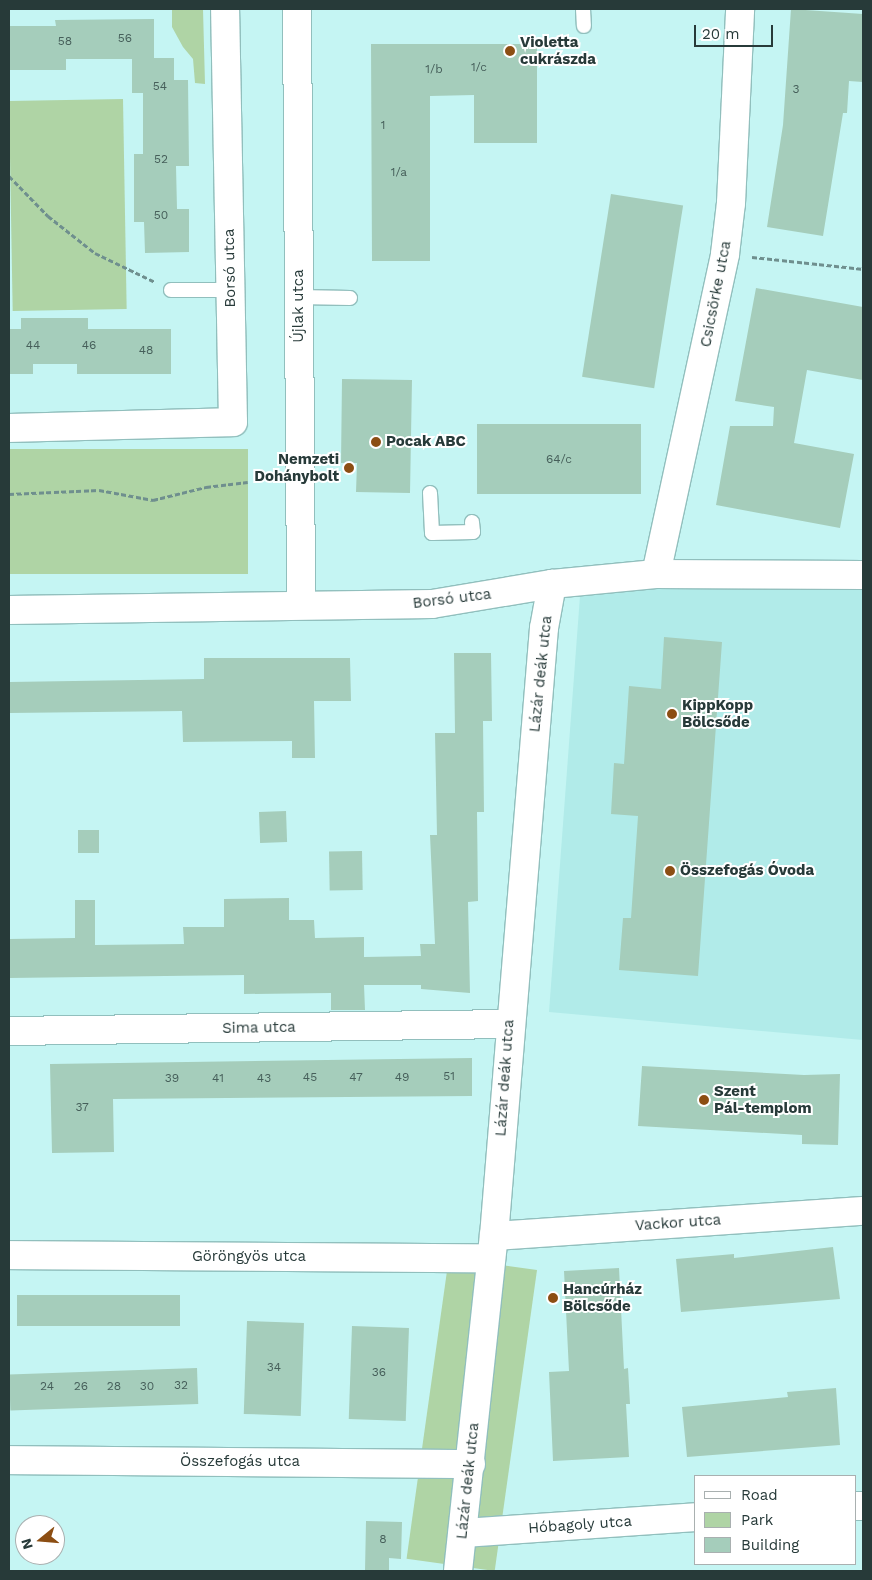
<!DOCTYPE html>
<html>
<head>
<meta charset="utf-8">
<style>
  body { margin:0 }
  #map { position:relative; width:872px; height:1580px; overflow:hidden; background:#c5f5f3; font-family:"Work Sans",sans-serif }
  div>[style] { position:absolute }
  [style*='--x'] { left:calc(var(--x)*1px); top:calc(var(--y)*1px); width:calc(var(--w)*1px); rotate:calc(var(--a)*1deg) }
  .built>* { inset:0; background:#b1ebe9 }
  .green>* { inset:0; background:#afd4a5; transform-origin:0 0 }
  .building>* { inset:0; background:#a5cdbb; transform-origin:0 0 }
  .path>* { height:3px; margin-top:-1.5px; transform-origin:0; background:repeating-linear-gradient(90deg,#6f8f8e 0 5px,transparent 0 7.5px) }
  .roads { filter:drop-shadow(1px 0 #91bfbd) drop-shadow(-1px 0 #91bfbd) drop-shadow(0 1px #91bfbd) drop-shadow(0 -1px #91bfbd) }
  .lane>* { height:14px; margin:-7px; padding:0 7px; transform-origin:7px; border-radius:7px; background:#fff }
  .street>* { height:28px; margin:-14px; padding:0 14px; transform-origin:14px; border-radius:14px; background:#fff }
  .dots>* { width:14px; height:14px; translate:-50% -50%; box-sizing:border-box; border:2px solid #fff; border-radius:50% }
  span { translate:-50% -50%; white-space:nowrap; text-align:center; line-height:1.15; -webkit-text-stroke:4px #fff; paint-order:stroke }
  .number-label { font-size:12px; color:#465f5a }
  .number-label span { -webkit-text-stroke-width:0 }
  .poi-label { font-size:15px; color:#273a39; font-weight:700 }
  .left { translate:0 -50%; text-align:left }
  .right { translate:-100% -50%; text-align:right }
  .street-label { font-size:15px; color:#273a39 }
  .frame { position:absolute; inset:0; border:10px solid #273a39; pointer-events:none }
  .legend { position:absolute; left:694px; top:1475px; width:162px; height:90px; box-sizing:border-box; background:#fff; border:1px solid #a9b0b0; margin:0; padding:6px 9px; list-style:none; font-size:15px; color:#273a39 }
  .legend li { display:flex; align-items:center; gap:10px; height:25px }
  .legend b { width:25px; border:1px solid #a9b0b0 }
  .north { position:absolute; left:15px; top:1515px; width:50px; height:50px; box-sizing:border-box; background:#fff; border:1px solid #a9b0b0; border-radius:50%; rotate:253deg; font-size:14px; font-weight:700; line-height:20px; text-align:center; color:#273a39 }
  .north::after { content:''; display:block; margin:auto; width:18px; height:22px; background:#8c4e13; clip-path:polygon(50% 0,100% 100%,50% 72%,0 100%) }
  .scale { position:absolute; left:694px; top:25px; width:79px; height:22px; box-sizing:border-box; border:2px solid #273a39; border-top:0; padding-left:6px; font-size:15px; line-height:18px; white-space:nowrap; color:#273a39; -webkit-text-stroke:4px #fff; paint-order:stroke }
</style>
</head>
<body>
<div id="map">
  <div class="built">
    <i style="clip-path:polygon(657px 588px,863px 590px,863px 1040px,549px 1012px,580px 596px)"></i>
  </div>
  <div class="green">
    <i style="clip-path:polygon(172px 9px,203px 9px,205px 84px,195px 83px,193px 59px,183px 47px,172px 27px)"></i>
    <i style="left:123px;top:99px;width:210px;height:114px;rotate:89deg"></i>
    <i style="left:248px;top:449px;width:125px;height:239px;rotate:90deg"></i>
    <i style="left:537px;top:1270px;width:304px;height:89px;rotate:98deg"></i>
  </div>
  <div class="building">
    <i style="clip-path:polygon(791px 9px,863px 14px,863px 82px,849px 81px,847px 113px,843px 113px,823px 236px,767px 227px,783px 125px)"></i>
    <i style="clip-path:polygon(154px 19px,154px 58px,174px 58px,174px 80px,188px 80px,189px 166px,176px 166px,177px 209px,189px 209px,189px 252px,145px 253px,144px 222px,134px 222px,134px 154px,143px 154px,143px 93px,132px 93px,132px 59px,66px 59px,66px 70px,9px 70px,9px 26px,56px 26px,55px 20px)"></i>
    <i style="clip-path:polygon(371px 44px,537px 44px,537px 143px,474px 143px,474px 95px,430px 96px,430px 261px,372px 261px)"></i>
    <i style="left:611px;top:194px;width:73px;height:185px;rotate:9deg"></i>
    <i style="clip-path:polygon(756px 288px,863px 307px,863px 380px,807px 370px,794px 443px,854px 454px,840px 528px,716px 505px,730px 426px,773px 426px,774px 407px,735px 401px)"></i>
    <i style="clip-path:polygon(21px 318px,88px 318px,88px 329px,171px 329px,171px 374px,77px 374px,77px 364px,33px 364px,33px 374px,9px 374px,9px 329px,21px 329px)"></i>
    <i style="clip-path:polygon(342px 379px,412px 380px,410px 493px,356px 492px,357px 463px,341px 463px)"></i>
    <i style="left:477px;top:424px;width:164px;height:70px"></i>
    <i style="clip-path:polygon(664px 637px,722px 642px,698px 976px,619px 970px,623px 918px,631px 918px,638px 816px,611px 814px,614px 763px,624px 764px,629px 686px,661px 689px)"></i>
    <i style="clip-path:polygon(454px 653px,491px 653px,492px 721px,483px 721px,484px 812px,477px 812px,478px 901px,468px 902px,470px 993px,421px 989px,421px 985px,364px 985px,365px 1010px,331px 1010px,331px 993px,244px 994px,244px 975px,9px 978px,9px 939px,75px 938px,75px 900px,95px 900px,95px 945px,184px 944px,183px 927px,224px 927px,224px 899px,289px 898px,289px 920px,314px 920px,315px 938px,364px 937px,364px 957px,421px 956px,420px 944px,435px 944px,430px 835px,437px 835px,435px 733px,455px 733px)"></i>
    <i style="clip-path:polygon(204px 658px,350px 658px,351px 701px,314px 701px,315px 758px,292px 758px,292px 741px,183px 742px,182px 711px,9px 713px,9px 682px,204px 679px)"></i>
    <i style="left:286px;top:811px;width:31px;height:27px;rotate:88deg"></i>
    <i style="left:78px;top:830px;width:21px;height:23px"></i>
    <i style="left:362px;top:851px;width:39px;height:33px;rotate:89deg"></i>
    <i style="clip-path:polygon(472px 1058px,472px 1096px,113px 1099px,114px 1152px,52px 1153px,50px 1064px)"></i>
    <i style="clip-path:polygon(642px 1066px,804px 1075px,840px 1074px,838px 1145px,802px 1144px,802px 1135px,638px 1126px)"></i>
    <i style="clip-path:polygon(833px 1247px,840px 1299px,681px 1312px,676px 1259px,734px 1254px,734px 1258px)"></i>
    <i style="clip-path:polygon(619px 1268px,624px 1369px,628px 1368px,630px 1404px,626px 1404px,629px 1457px,553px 1461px,549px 1372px,569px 1371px,564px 1271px)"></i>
    <i style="left:17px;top:1295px;width:163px;height:31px"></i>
    <i style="left:247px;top:1321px;width:57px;height:93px;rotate:2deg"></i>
    <i style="left:352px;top:1326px;width:57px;height:93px;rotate:2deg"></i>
    <i style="left:197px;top:1368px;width:36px;height:188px;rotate:88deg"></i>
    <i style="clip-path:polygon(836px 1388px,840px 1445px,687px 1457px,682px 1407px,788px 1397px,787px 1392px)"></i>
    <i style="clip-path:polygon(366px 1521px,402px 1522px,401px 1559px,389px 1558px,389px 1571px,365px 1571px)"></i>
  </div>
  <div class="path">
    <i style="--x:9;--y:176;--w:56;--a:45.7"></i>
    <i style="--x:48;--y:216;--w:60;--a:38.2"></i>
    <i style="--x:95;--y:253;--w:67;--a:25.8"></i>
    <i style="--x:752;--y:257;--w:112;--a:6.2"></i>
    <i style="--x:9;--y:494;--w:90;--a:-2.5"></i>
    <i style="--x:99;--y:490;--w:55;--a:10.5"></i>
    <i style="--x:153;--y:500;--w:55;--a:-13.8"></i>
    <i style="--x:206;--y:487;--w:42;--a:-6.8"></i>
  </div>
  <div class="roads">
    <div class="lane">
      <i style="--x:583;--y:9;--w:17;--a:87"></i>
      <i style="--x:171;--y:290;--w:59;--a:0"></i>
      <i style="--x:299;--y:297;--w:51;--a:1.1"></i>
      <i style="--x:430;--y:493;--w:40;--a:87.1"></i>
      <i style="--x:432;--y:533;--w:41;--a:-1.4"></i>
      <i style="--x:473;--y:532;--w:10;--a:-96"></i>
    </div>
    <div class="street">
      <i style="--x:297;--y:9;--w:595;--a:89.61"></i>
      <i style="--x:9;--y:428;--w:224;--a:-1.5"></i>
      <i style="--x:233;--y:422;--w:413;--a:-91.1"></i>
      <i style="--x:656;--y:574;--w:327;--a:-77.8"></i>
      <i style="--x:725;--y:254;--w:51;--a:-83.3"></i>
      <i style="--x:731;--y:203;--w:194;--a:-87.3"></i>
      <i style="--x:9;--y:610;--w:423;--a:-0.8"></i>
      <i style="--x:432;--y:604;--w:122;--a:-9.5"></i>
      <i style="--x:552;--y:584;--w:104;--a:-5.5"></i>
      <i style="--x:656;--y:574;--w:207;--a:0.3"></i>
      <i style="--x:9;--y:1031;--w:500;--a:-0.8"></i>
      <i style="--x:494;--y:1236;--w:370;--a:-3.9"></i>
      <i style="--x:9;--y:1255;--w:480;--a:0.4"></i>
      <i style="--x:9;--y:1460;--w:462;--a:0.5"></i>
      <i style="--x:856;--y:1506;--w:7;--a:0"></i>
      <i style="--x:463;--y:1533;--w:234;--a:-3.9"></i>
      <i style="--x:458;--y:1571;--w:337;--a:-83.9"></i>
      <i style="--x:494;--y:1236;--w:610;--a:-85.3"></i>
      <i style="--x:544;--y:628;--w:45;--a:-79.7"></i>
    </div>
  </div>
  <div class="dots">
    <i style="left:510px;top:51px;background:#8c4e13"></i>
    <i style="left:376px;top:442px;background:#8c4e13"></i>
    <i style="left:349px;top:468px;background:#8c4e13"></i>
    <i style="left:672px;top:714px;background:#8c4e13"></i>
    <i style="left:670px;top:871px;background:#8c4e13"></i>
    <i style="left:704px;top:1100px;background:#8c4e13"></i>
    <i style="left:553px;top:1298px;background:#8c4e13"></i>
  </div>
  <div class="number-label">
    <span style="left:125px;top:39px">56</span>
    <span style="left:65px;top:42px">58</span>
    <span style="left:479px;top:68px">1/c</span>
    <span style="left:434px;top:70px">1/b</span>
    <span style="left:160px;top:87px">54</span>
    <span style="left:796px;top:90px">3</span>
    <span style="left:383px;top:126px">1</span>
    <span style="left:161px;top:160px">52</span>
    <span style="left:399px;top:173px">1/a</span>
    <span style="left:161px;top:216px">50</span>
    <span style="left:33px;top:346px">44</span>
    <span style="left:89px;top:346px">46</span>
    <span style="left:146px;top:351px">48</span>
    <span style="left:559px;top:460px">64/c</span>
    <span style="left:449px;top:1077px">51</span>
    <span style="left:310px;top:1078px">45</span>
    <span style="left:356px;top:1078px">47</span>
    <span style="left:402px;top:1078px">49</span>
    <span style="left:172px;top:1079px">39</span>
    <span style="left:218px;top:1079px">41</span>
    <span style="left:264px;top:1079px">43</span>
    <span style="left:82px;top:1108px">37</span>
    <span style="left:274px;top:1368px">34</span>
    <span style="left:379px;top:1373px">36</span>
    <span style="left:181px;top:1386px">32</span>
    <span style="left:47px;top:1387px">24</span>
    <span style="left:81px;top:1387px">26</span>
    <span style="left:114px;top:1387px">28</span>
    <span style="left:147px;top:1387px">30</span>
    <span style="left:383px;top:1540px">8</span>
  </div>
  <div class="poi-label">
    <span class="left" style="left:520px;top:51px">Violetta<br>cukrászda</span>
    <span class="left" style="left:386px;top:442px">Pocak ABC</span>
    <span class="right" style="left:339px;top:468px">Nemzeti<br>Dohánybolt</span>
    <span class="left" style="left:682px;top:714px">KippKopp<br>Bölcsőde</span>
    <span class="left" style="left:680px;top:871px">Összefogás Óvoda</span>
    <span class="left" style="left:714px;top:1100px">Szent<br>Pál-templom</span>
    <span class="left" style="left:563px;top:1298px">Hancúrház<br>Bölcsőde</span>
  </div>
  <div class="street-label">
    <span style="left:230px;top:268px;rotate:-91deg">Borsó utca</span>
    <span style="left:716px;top:294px;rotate:-79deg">Csicsörke utca</span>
    <span style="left:299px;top:306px;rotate:-90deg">Újlak utca</span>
    <span style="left:452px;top:599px;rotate:-7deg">Borsó utca</span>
    <span style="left:541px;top:674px;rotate:-84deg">Lázár deák utca</span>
    <span style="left:259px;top:1028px;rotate:-1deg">Sima utca</span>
    <span style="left:505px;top:1078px;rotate:-86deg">Lázár deák utca</span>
    <span style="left:678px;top:1223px;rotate:-4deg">Vackor utca</span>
    <span style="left:249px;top:1257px">Göröngyös utca</span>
    <span style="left:240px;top:1462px">Összefogás utca</span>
    <span style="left:468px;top:1481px;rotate:-84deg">Lázár deák utca</span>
    <span style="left:580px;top:1525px;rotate:-4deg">Hóbagoly utca</span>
  </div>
  <div class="frame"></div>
  <ul class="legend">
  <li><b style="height:6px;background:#fff"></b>Road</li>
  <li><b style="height:14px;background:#afd4a5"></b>Park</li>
  <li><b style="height:14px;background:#a5cdbb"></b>Building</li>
  </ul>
  <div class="north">N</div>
  <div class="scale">20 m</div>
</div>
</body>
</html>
